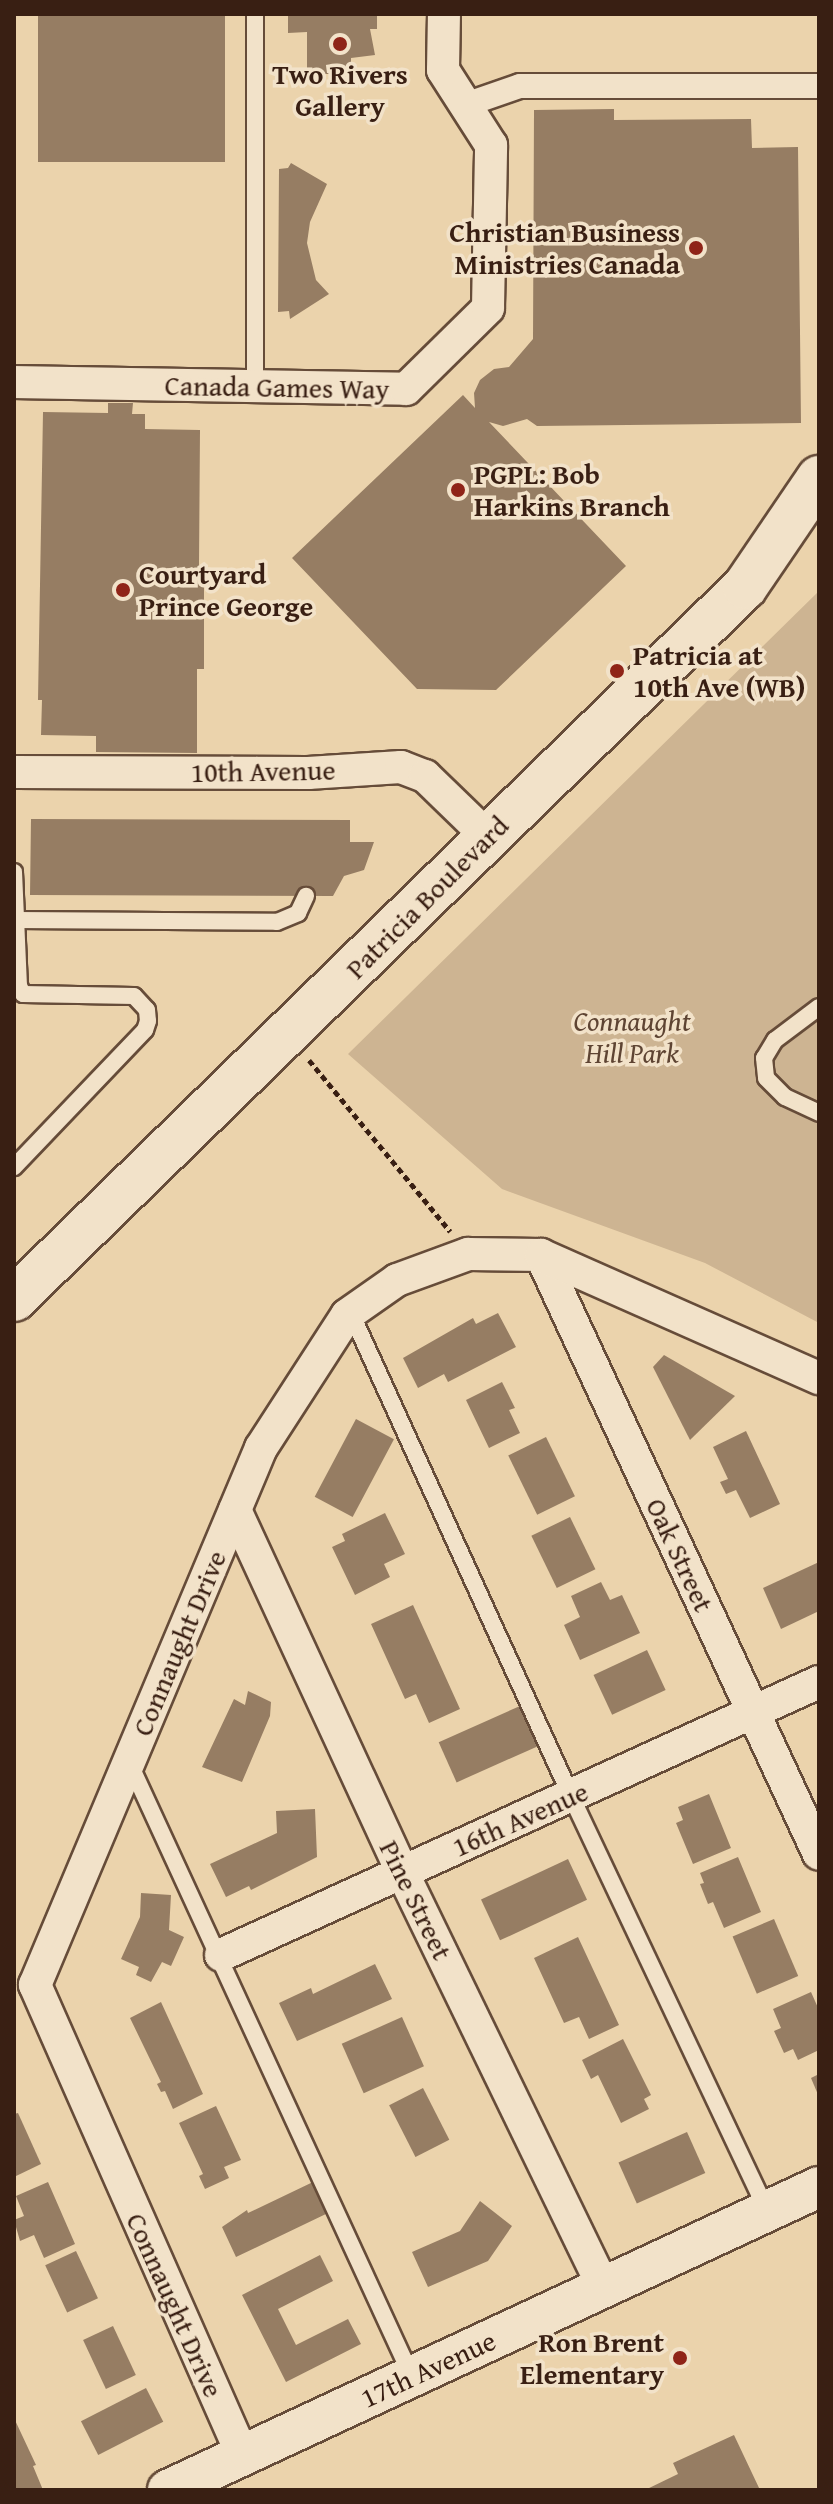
<!DOCTYPE html>
<html>
<head>
<meta charset="utf-8">
<style>
  body { margin:0 }
  #map { position:relative; width:833px; height:2504px; overflow:hidden; background:#ebd3ac; font-family:"Gentium Book Plus",serif }
  div>[style] { position:absolute }
  [style*='--x'] { left:calc(var(--x)*1px); top:calc(var(--y)*1px); width:calc(var(--w)*1px); rotate:calc(var(--a)*1deg) }
  .green>* { inset:0; background:#cdb492 }
  .building>* { inset:0; background:#967d63; transform-origin:0 0 }
  .path>* { height:5px; margin-top:-2.5px; transform-origin:0; background:repeating-linear-gradient(90deg,#391f13 0 6px,transparent 0 10px) }
  .roads { filter:drop-shadow(2px 0 #664c39) drop-shadow(-2px 0 #664c39) drop-shadow(0 2px #664c39) drop-shadow(0 -2px #664c39) }
  .service>* { height:16px; margin:-8px; padding:0 8px; transform-origin:8px; border-radius:8px; background:#f2e2c9 }
  .pedestrian>* { height:24px; margin:-12px; padding:0 12px; transform-origin:12px; border-radius:12px; background:#f2e2c9 }
  .minor>* { height:32px; margin:-16px; padding:0 16px; transform-origin:16px; border-radius:16px; background:#f2e2c9 }
  .tertiary>* { height:40px; margin:-20px; padding:0 20px; transform-origin:20px; border-radius:20px; background:#f2e2c9 }
  .secondary>* { height:44px; margin:-22px; padding:0 22px; transform-origin:22px; border-radius:22px; background:#f2e2c9 }
  .dots>* { width:22px; height:22px; translate:-50% -50%; box-sizing:border-box; border:4px solid #f2e2c9; border-radius:50% }
  span { translate:-50% -50%; white-space:nowrap; text-align:center; line-height:1.15; -webkit-text-stroke:7px #f2e2c9; paint-order:stroke }
  .poi-label { font-size:28px; color:#391f13; font-weight:700 }
  .right { translate:-100% -50%; text-align:right }
  .left { translate:0 -50%; text-align:left }
  .street-label { font-size:28px; color:#391f13 }
  .park-label { font-size:28px; color:#5e4433; font-style:italic }
  .frame { position:absolute; inset:0; border:16px solid #391f13; pointer-events:none }
</style>
</head>
<body>
<div id="map">
  <div class="green">
    <i style="clip-path:polygon(819px 591px,819px 1323px,705px 1263px,502px 1189px,348px 1054px)"></i>
  </div>
  <div class="building">
    <i style="left:38px;top:14px;width:187px;height:148px"></i>
    <i style="clip-path:polygon(288px 14px,377px 14px,377px 29px,370px 29px,375px 55px,351px 58px,351px 74px,307px 74px,307px 32px,288px 33px)"></i>
    <i style="clip-path:polygon(614px 109px,614px 120px,751px 119px,752px 148px,798px 147px,801px 423px,537px 426px,527px 419px,503px 426px,489px 422px,626px 566px,496px 690px,417px 689px,292px 558px,463px 395px,475px 408px,474px 393px,480px 380px,494px 369px,509px 367px,533px 339px,534px 110px)"></i>
    <i style="clip-path:polygon(291px 163px,327px 184px,310px 222px,307px 243px,316px 280px,329px 294px,290px 319px,289px 311px,278px 312px,279px 169px,288px 168px)"></i>
    <i style="clip-path:polygon(108px 403px,133px 403px,132px 414px,145px 414px,145px 429px,200px 430px,199px 565px,204px 565px,204px 669px,197px 669px,197px 753px,96px 752px,96px 736px,41px 735px,42px 700px,38px 700px,43px 412px,108px 413px)"></i>
    <i style="clip-path:polygon(31px 819px,350px 820px,350px 842px,374px 842px,364px 870px,344px 876px,333px 896px,30px 895px)"></i>
    <i style="clip-path:polygon(498px 1313px,516px 1347px,448px 1382px,444px 1374px,418px 1388px,403px 1358px,473px 1318px,476px 1324px)"></i>
    <i style="clip-path:polygon(664px 1355px,735px 1396px,690px 1440px,653px 1367px)"></i>
    <i style="clip-path:polygon(502px 1382px,515px 1408px,509px 1410px,520px 1433px,489px 1448px,466px 1400px)"></i>
    <i style="left:356px;top:1419px;width:43px;height:88px;rotate:28deg"></i>
    <i style="clip-path:polygon(746px 1431px,780px 1504px,750px 1518px,736px 1490px,726px 1494px,720px 1482px,728px 1479px,713px 1447px)"></i>
    <i style="left:546px;top:1437px;width:66px;height:42px;rotate:64deg"></i>
    <i style="clip-path:polygon(385px 1513px,405px 1554px,384px 1564px,390px 1577px,355px 1595px,332px 1547px,345px 1541px,342px 1534px)"></i>
    <i style="left:570px;top:1517px;width:58px;height:43px;rotate:64deg"></i>
    <i style="clip-path:polygon(819px 1562px,819px 1611px,781px 1629px,763px 1588px)"></i>
    <i style="clip-path:polygon(601px 1582px,610px 1600px,622px 1595px,640px 1633px,580px 1660px,564px 1625px,580px 1617px,571px 1596px)"></i>
    <i style="clip-path:polygon(413px 1605px,460px 1709px,429px 1723px,416px 1694px,405px 1699px,371px 1624px)"></i>
    <i style="left:647px;top:1650px;width:44px;height:59px;rotate:65deg"></i>
    <i style="clip-path:polygon(248px 1691px,271px 1702px,270px 1716px,242px 1782px,202px 1767px,234px 1699px,245px 1705px)"></i>
    <i style="left:520px;top:1706px;width:44px;height:89px;rotate:66deg"></i>
    <i style="clip-path:polygon(709px 1794px,731px 1848px,693px 1864px,676px 1823px,683px 1820px,678px 1807px)"></i>
    <i style="clip-path:polygon(315px 1809px,317px 1857px,251px 1890px,249px 1886px,226px 1897px,210px 1864px,277px 1833px,276px 1811px)"></i>
    <i style="clip-path:polygon(738px 1857px,761px 1912px,724px 1928px,713px 1902px,708px 1904px,700px 1884px,704px 1883px,700px 1873px)"></i>
    <i style="left:568px;top:1859px;width:45px;height:96px;rotate:65deg"></i>
    <i style="clip-path:polygon(141px 1893px,171px 1895px,169px 1930px,184px 1937px,171px 1966px,162px 1962px,151px 1982px,136px 1975px,139px 1967px,121px 1959px,140px 1917px)"></i>
    <i style="left:774px;top:1919px;width:62px;height:45px;rotate:67deg"></i>
    <i style="clip-path:polygon(578px 1937px,619px 2025px,589px 2039px,579px 2017px,564px 2023px,534px 1958px)"></i>
    <i style="clip-path:polygon(375px 1964px,392px 1999px,297px 2041px,279px 2003px,311px 1988px,313px 1994px)"></i>
    <i style="clip-path:polygon(811px 1992px,819px 2010px,819px 2050px,798px 2060px,793px 2049px,784px 2053px,774px 2031px,781px 2028px,773px 2009px)"></i>
    <i style="clip-path:polygon(161px 2002px,203px 2094px,173px 2109px,165px 2091px,161px 2092px,157px 2084px,161px 2082px,130px 2018px)"></i>
    <i style="left:402px;top:2017px;width:54px;height:66px;rotate:66deg"></i>
    <i style="clip-path:polygon(623px 2039px,651px 2095px,644px 2099px,649px 2109px,621px 2123px,598px 2075px,591px 2079px,582px 2060px)"></i>
    <i style="clip-path:polygon(819px 2074px,819px 2097px,811px 2078px)"></i>
    <i style="left:423px;top:2088px;width:58px;height:38px;rotate:63deg"></i>
    <i style="clip-path:polygon(216px 2106px,241px 2160px,224px 2167px,229px 2178px,205px 2189px,199px 2176px,203px 2174px,179px 2123px)"></i>
    <i style="clip-path:polygon(18px 2113px,41px 2164px,14px 2177px,14px 2114px)"></i>
    <i style="left:687px;top:2132px;width:45px;height:75px;rotate:66deg"></i>
    <i style="clip-path:polygon(48px 2182px,75px 2244px,44px 2258px,34px 2235px,20px 2241px,14px 2220px,24px 2216px,16px 2196px)"></i>
    <i style="clip-path:polygon(313px 2182px,328px 2213px,236px 2257px,222px 2227px,247px 2210px,248px 2213px)"></i>
    <i style="clip-path:polygon(480px 2201px,512px 2226px,488px 2261px,428px 2287px,412px 2252px,460px 2231px)"></i>
    <i style="left:76px;top:2251px;width:52px;height:34px;rotate:65deg"></i>
    <i style="clip-path:polygon(320px 2255px,333px 2281px,278px 2309px,296px 2345px,348px 2319px,361px 2344px,286px 2382px,242px 2295px)"></i>
    <i style="left:113px;top:2326px;width:54px;height:33px;rotate:65deg"></i>
    <i style="left:146px;top:2388px;width:38px;height:73px;rotate:63deg"></i>
    <i style="clip-path:polygon(14px 2418px,36px 2465px,33px 2466px,43px 2490px,14px 2490px)"></i>
    <i style="clip-path:polygon(734px 2435px,760px 2490px,645px 2490px,678px 2474px,673px 2463px)"></i>
  </div>
  <div class="path">
    <i style="--x:309;--y:1060;--w:222;--a:50.5"></i>
  </div>
  <div class="roads">
    <div class="service">
      <i style="--x:255;--y:14;--w:374;--a:90"></i>
      <i style="--x:14;--y:872;--w:114;--a:87.5"></i>
      <i style="--x:19;--y:986;--w:9;--a:63"></i>
      <i style="--x:23;--y:994;--w:111;--a:1"></i>
      <i style="--x:134;--y:996;--w:19;--a:47"></i>
      <i style="--x:147;--y:1010;--w:11;--a:85"></i>
      <i style="--x:148;--y:1021;--w:9;--a:108"></i>
      <i style="--x:145;--y:1030;--w:190;--a:133.7"></i>
      <i style="--x:16;--y:920;--w:261;--a:0.4"></i>
      <i style="--x:277;--y:922;--w:23;--a:-23"></i>
      <i style="--x:298;--y:913;--w:19;--a:-65"></i>
      <i style="--x:819;--y:1007;--w:55;--a:143.1"></i>
      <i style="--x:775;--y:1040;--w:21;--a:121"></i>
      <i style="--x:764;--y:1058;--w:20;--a:84"></i>
      <i style="--x:766;--y:1078;--w:27;--a:45"></i>
      <i style="--x:785;--y:1097;--w:38;--a:25"></i>
      <i style="--x:351;--y:1313;--w:531;--a:65.51"></i>
      <i style="--x:571;--y:1796;--w:458;--a:64.7"></i>
      <i style="--x:129;--y:1762;--w:677;--a:65.29"></i>
    </div>
    <div class="pedestrian">
      <i style="--x:465;--y:105;--w:58;--a:-19.1"></i>
      <i style="--x:520;--y:86;--w:299;--a:0"></i>
    </div>
    <div class="minor">
      <i style="--x:14;--y:382;--w:392;--a:1"></i>
      <i style="--x:406;--y:389;--w:115;--a:-44.6"></i>
      <i style="--x:488;--y:308;--w:163;--a:-88.9"></i>
      <i style="--x:491;--y:145;--w:89;--a:-122.6"></i>
      <i style="--x:443;--y:70;--w:56;--a:-89"></i>
      <i style="--x:14;--y:772;--w:294;--a:0.2"></i>
      <i style="--x:308;--y:773;--w:93;--a:-3.7"></i>
      <i style="--x:401;--y:767;--w:26;--a:21"></i>
      <i style="--x:425;--y:776;--w:86;--a:44.1"></i>
      <i style="--x:541;--y:1255;--w:660;--a:65.1"></i>
      <i style="--x:235;--y:1510;--w:399;--a:65.2"></i>
      <i style="--x:402;--y:1872;--w:460;--a:64.1"></i>
      <i style="--x:221;--y:1955;--w:657;--a:-24.54"></i>
      <i style="--x:242;--y:2454;--w:513;--a:-113.81"></i>
      <i style="--x:35;--y:1985;--w:583;--a:-67.18"></i>
      <i style="--x:261;--y:1448;--w:158;--a:-57.1"></i>
      <i style="--x:347;--y:1315;--w:61;--a:-35"></i>
      <i style="--x:397;--y:1280;--w:76;--a:-20.1"></i>
      <i style="--x:468;--y:1254;--w:73;--a:0.8"></i>
      <i style="--x:541;--y:1255;--w:304;--a:23.9"></i>
    </div>
    <div class="tertiary">
      <i style="--x:168;--y:2490;--w:718;--a:-24.96"></i>
    </div>
    <div class="secondary">
      <i style="--x:14;--y:1299;--w:1020;--a:-44.25"></i>
      <i style="--x:745;--y:587;--w:132;--a:-55.8"></i>
    </div>
  </div>
  <div class="dots">
    <i style="left:340px;top:44px;background:#8f2418"></i>
    <i style="left:696px;top:248px;background:#8f2418"></i>
    <i style="left:458px;top:490px;background:#8f2418"></i>
    <i style="left:123px;top:590px;background:#8f2418"></i>
    <i style="left:617px;top:671px;background:#8f2418"></i>
    <i style="left:680px;top:2358px;background:#8f2418"></i>
  </div>
  <div class="poi-label">
    <span style="left:340px;top:90px">Two Rivers<br>Gallery</span>
    <span class="right" style="left:680px;top:248px">Christian Business<br>Ministries Canada</span>
    <span class="left" style="left:474px;top:490px">PGPL: Bob<br>Harkins Branch</span>
    <span class="left" style="left:139px;top:590px">Courtyard<br>Prince George</span>
    <span class="left" style="left:633px;top:671px">Patricia at<br>10th Ave (WB)</span>
    <span class="right" style="left:664px;top:2358px">Ron Brent<br>Elementary</span>
  </div>
  <div class="street-label">
    <span style="left:277px;top:387px;rotate:1deg">Canada Games Way</span>
    <span style="left:263px;top:771px;rotate:-1deg">10th Avenue</span>
    <span style="left:427px;top:897px;rotate:-45deg">Patricia Boulevard</span>
    <span style="left:680px;top:1555px;rotate:65deg">Oak Street</span>
    <span style="left:179px;top:1643px;rotate:-67deg">Connaught Drive</span>
    <span style="left:520px;top:1819px;rotate:-24deg">16th Avenue</span>
    <span style="left:416px;top:1900px;rotate:64deg">Pine Street</span>
    <span style="left:175px;top:2305px;rotate:66deg">Connaught Drive</span>
    <span style="left:428px;top:2369px;rotate:-25deg">17th Avenue</span>
  </div>
  <div class="park-label">
    <span style="left:632px;top:1037px">Connaught<br>Hill Park</span>
  </div>
  <div class="frame"></div>
</div>
</body>
</html>
